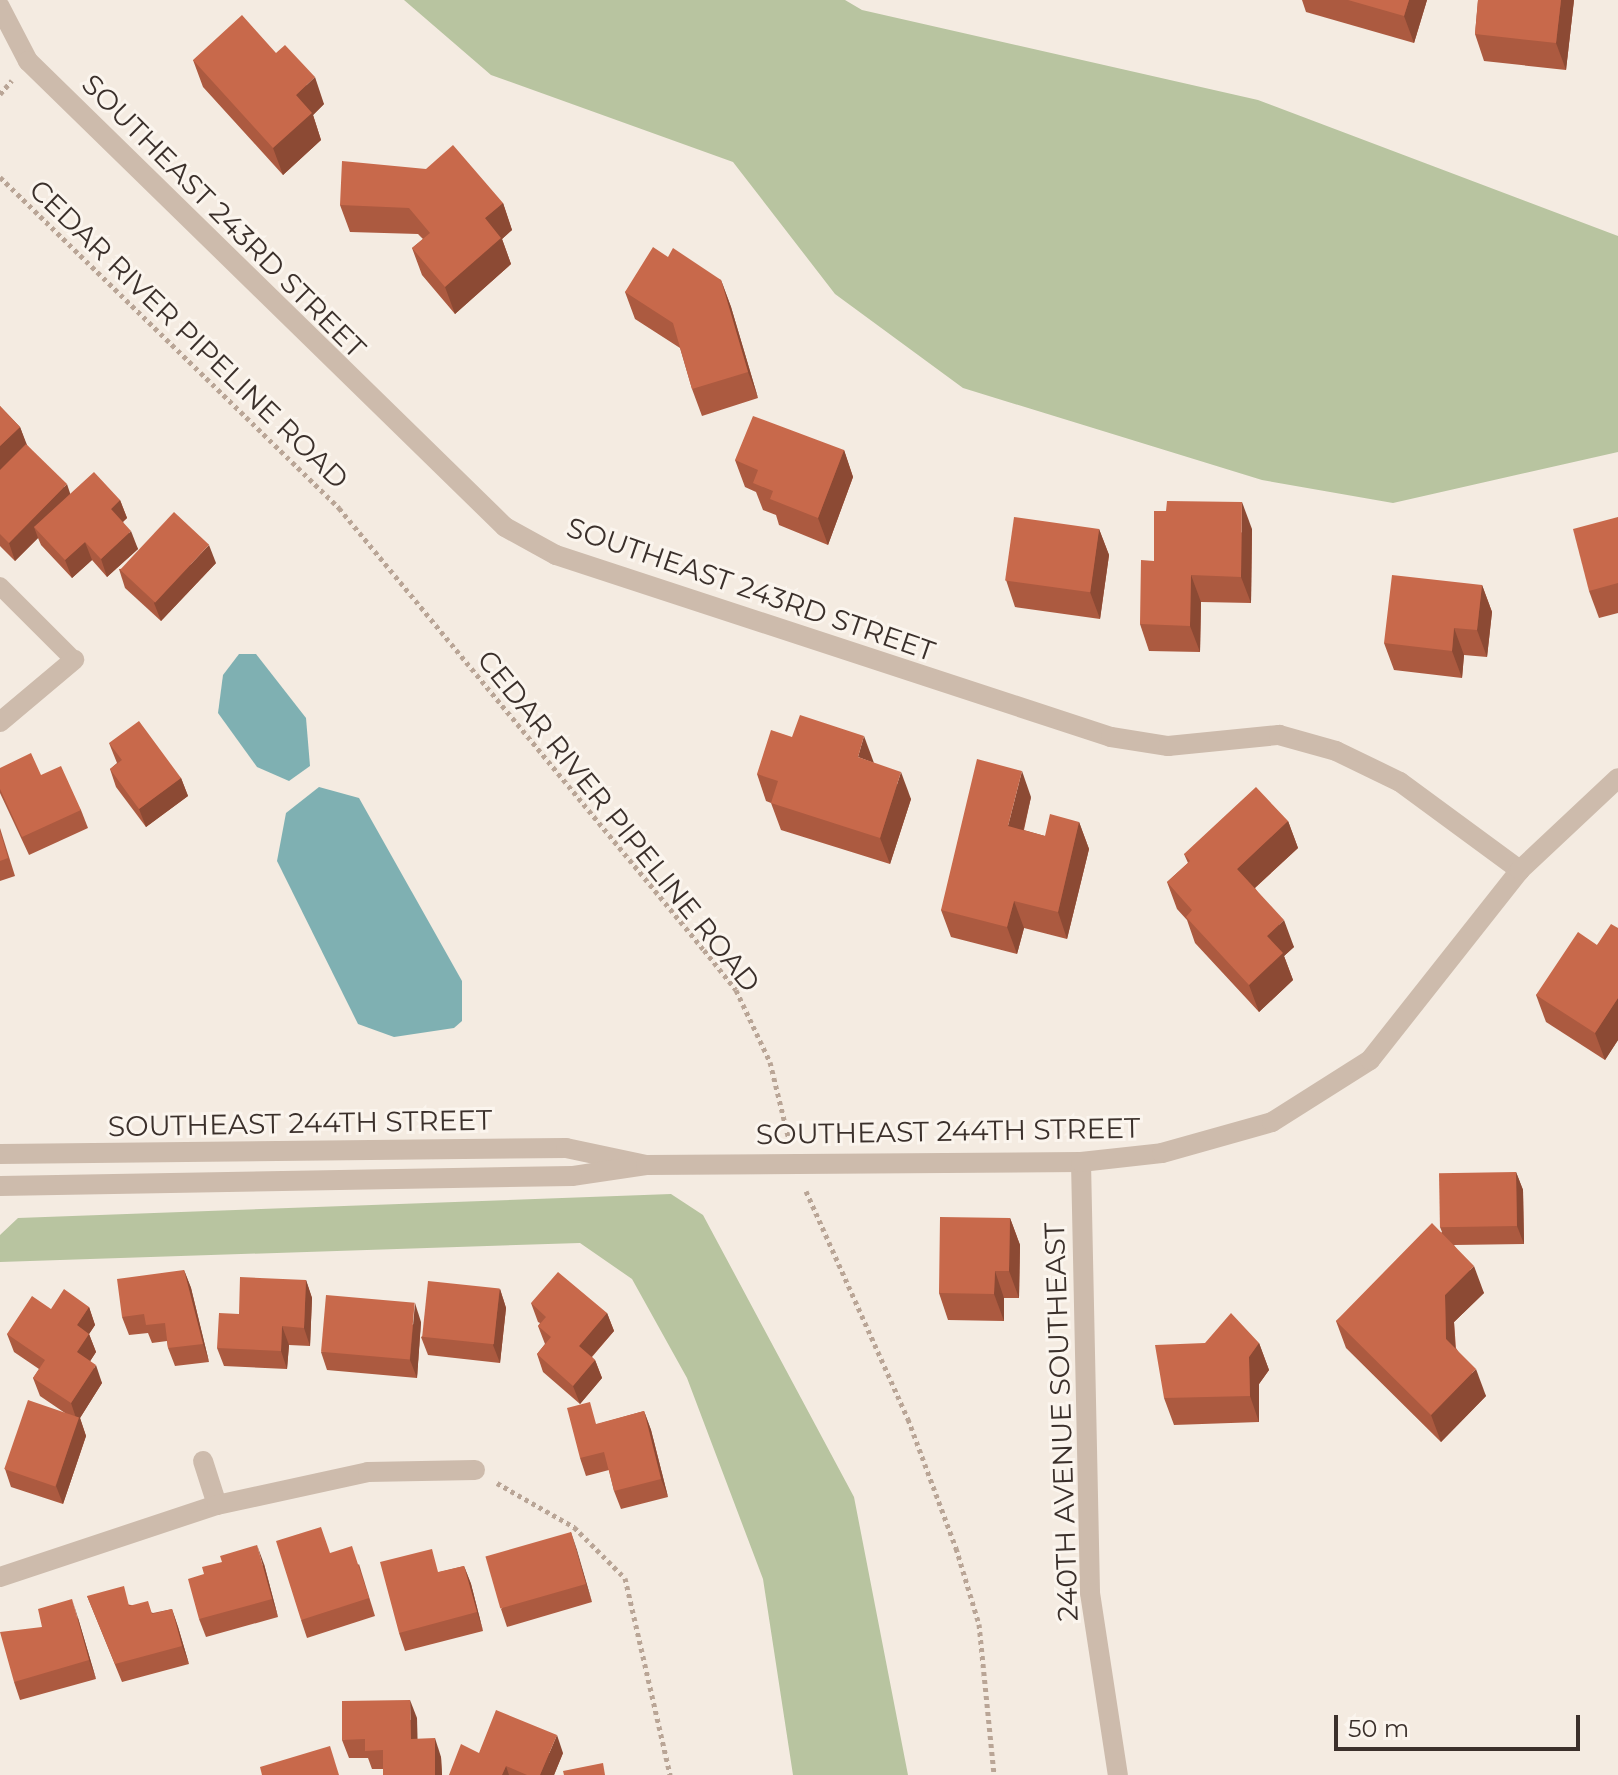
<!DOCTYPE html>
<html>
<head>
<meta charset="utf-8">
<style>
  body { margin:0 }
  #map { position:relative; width:1618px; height:1775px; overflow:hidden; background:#f4ebe1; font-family:Montserrat,sans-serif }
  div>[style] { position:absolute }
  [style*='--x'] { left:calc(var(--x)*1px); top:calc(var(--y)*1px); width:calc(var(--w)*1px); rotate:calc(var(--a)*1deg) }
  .green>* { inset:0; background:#b8c4a0 }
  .water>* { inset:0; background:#7fb0b2 }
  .path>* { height:5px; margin-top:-2.5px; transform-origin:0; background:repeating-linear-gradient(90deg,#b9a596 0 4px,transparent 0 8px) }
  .lane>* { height:18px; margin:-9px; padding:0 9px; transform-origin:9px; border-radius:9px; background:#cdbbac }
  .street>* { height:20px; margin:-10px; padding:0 10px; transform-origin:10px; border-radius:10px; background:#cdbbac }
  .wall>* { inset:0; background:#ac5a40 }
  .shaded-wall>* { inset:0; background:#8c4a34 }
  .building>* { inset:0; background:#c8694b; transform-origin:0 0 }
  span { translate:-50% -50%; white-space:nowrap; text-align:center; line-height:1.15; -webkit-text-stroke:6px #fbf5ee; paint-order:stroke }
  .street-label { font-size:28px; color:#3b302b }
  .scale { position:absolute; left:1334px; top:1715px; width:246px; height:36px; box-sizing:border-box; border:4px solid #3b302b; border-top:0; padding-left:10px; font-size:24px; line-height:28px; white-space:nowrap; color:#3b302b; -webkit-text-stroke:6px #fbf5ee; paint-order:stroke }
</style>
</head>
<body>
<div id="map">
  <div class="green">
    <i style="clip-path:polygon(404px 0,845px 0,862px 10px,1258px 100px,1618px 236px,1618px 452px,1393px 503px,1262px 480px,963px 388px,835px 294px,733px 162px,491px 75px)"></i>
    <i style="clip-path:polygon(671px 1194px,703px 1215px,854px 1497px,908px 1775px,793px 1775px,763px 1579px,687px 1378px,632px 1279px,580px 1243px,0 1262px,0 1235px,18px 1218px)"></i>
  </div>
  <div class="water">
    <i style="clip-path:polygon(239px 654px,256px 654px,306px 718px,310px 766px,289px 781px,257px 767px,218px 713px,223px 675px)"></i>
    <i style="clip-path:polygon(319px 787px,359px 798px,462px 981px,462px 1021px,454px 1028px,394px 1037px,358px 1024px,277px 861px,286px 813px)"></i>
  </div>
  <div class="path">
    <i style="--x:0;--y:94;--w:18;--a:-49"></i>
    <i style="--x:0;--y:177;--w:474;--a:44.3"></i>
    <i style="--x:339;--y:508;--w:573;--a:50.45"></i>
    <i style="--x:704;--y:950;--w:51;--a:51.3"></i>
    <i style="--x:736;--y:990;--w:80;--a:64.7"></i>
    <i style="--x:770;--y:1062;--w:80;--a:76.3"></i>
    <i style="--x:806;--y:1191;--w:250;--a:65.9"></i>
    <i style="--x:908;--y:1419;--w:138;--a:69.6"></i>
    <i style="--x:956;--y:1548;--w:79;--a:73.2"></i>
    <i style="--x:979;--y:1624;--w:152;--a:84.3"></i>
    <i style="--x:497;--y:1483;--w:89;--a:29.7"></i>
    <i style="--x:574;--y:1527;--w:72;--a:45"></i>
    <i style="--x:625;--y:1578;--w:202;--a:77.1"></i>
  </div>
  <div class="lane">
    <i style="--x:0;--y:586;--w:105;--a:45"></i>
  </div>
  <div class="street">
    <i style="--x:0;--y:7;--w:61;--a:62.6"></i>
    <i style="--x:28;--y:61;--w:667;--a:44.33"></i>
    <i style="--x:505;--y:527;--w:58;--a:28.8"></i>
    <i style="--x:556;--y:555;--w:584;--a:18.16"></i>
    <i style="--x:1111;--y:737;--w:58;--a:9"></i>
    <i style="--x:1168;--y:746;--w:112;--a:-5.7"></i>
    <i style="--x:1279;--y:735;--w:59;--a:15.7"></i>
    <i style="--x:1336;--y:751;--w:71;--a:25.8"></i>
    <i style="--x:1400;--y:782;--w:149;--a:36.3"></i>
    <i style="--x:0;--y:722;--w:97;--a:-40"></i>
    <i style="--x:0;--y:1154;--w:566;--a:-0.61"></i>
    <i style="--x:566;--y:1148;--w:82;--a:12"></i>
    <i style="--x:646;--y:1165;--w:75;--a:171.5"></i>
    <i style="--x:572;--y:1176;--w:572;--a:179"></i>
    <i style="--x:1081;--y:1162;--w:431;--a:88.8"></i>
    <i style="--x:1090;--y:1593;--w:184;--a:81.3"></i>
    <i style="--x:646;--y:1165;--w:435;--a:-0.4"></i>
    <i style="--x:1081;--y:1162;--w:81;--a:-6.3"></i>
    <i style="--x:1162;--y:1153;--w:114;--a:-15.7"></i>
    <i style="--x:1272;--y:1122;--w:116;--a:-32.3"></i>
    <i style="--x:1370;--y:1060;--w:242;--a:-51.7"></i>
    <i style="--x:1520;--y:870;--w:134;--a:-43.2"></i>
    <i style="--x:203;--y:1461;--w:46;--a:72.3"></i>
    <i style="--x:0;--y:1577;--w:229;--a:-18.4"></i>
    <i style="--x:217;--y:1505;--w:155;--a:-12.3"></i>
    <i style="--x:368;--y:1472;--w:107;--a:-1.1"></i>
  </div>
  <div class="wall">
    <i style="clip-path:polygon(1302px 0,1427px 0,1414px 43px,1306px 12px)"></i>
    <i style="clip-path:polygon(1478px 0,1574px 0,1566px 70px,1484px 61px,1475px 34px)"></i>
    <i style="clip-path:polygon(276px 53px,324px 104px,313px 115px,321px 140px,283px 175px,203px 87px,193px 60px)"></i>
    <i style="clip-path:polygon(503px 203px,512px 230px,502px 239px,511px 264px,455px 314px,422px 275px,412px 248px,423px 239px,418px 234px,350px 232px,340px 205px)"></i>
    <i style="clip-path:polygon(668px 257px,721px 280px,731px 307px,758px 398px,702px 416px,692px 389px,680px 348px,635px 319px,625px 292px)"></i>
    <i style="clip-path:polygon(0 406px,20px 427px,26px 444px,70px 494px,120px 500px,127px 518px,123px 522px,138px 549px,107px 577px,92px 560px,72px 578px,41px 545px,38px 538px,15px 561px,0 546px)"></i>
    <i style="clip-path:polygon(844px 450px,853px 477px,828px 545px,779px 525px,776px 515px,763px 510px,756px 492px,745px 487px,735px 460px)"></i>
    <i style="clip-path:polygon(1618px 517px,1618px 613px,1599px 618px,1589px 591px)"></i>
    <i style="clip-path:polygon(1099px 529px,1109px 555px,1100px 619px,1015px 607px,1006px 580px)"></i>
    <i style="clip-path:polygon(1252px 529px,1251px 603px,1201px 602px,1200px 652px,1149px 651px,1140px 624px,1154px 561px)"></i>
    <i style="clip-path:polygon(216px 563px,161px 621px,125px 588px,119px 569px)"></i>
    <i style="clip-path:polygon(1482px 585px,1492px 612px,1487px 657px,1464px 655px,1462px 678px,1394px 670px,1384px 643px)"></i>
    <i style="clip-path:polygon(109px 743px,181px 778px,188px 796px,146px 827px,116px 787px,110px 769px,117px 763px)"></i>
    <i style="clip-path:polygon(874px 763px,911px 799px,890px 864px,781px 830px,771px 803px,766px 801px,757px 774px)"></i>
    <i style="clip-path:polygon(0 768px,41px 775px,81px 810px,88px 828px,29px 855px,0 793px)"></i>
    <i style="clip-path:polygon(1031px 797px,1024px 830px,1045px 836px,1079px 822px,1089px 849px,1067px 939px,1024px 928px,1017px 954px,951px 937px,941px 910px)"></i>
    <i style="clip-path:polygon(1288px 821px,1298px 848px,1255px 888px,1294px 947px,1284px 956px,1293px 980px,1259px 1012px,1195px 943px,1187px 920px,1177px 909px,1167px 882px,1188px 863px,1184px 854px)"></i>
    <i style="clip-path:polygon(0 828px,15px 876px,0 881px)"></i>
    <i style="clip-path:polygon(1618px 928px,1618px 1040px,1605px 1060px,1546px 1022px,1536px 995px)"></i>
    <i style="clip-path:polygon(1516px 1172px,1523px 1190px,1524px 1244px,1454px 1245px,1484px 1293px,1454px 1322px,1456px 1348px,1486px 1396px,1441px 1442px,1346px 1348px,1336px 1321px,1442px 1232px,1440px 1227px)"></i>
    <i style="clip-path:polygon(1010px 1218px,1020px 1245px,1019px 1298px,1004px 1298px,1004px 1321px,948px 1320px,939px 1293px)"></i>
    <i style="clip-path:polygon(184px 1270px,191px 1288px,209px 1362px,175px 1366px,168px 1348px,167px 1341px,152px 1343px,148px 1333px,129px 1335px,122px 1317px)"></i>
    <i style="clip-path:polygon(306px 1280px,312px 1298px,310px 1346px,289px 1345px,287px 1369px,224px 1366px,217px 1348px,239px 1314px)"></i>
    <i style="clip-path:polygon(500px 1289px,506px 1308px,500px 1363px,428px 1355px,421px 1337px)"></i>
    <i style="clip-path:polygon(531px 1303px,607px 1313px,614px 1331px,592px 1357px,595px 1360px,602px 1378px,580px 1404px,543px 1372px,537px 1354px,545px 1344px,538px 1326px,540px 1323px,538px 1322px)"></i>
    <i style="clip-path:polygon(89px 1307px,95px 1325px,89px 1334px,96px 1352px,90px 1361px,102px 1383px,80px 1418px,86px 1436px,63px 1504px,11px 1487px,5px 1469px,65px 1413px,40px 1396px,33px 1378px,39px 1369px,14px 1352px,7px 1334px,51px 1309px)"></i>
    <i style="clip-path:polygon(421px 1322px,417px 1378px,327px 1370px,321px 1352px)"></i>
    <i style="clip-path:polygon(1205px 1343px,1259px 1343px,1269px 1370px,1259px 1384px,1259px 1422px,1174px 1425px,1164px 1398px)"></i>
    <i style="clip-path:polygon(644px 1411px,651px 1430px,668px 1497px,621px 1509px,614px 1491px,609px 1470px,586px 1476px,580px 1458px,598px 1424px)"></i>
    <i style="clip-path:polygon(571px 1532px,592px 1602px,507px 1627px,501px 1609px)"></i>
    <i style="clip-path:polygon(264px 1564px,278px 1617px,206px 1637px,199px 1619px)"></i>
    <i style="clip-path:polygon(359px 1564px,375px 1616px,307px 1638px,301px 1620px)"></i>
    <i style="clip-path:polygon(464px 1566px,471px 1584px,483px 1631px,405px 1651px,399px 1633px,440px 1572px)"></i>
    <i style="clip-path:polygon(87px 1596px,131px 1605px,153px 1613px,172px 1609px,178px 1627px,189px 1664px,122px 1682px)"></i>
    <i style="clip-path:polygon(78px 1618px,96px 1679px,20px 1700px,14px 1682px,42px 1627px)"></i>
    <i style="clip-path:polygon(417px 1718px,417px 1739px,441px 1757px,442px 1775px,383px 1775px,383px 1769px,372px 1769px,368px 1758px,349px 1758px,342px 1740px)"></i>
    <i style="clip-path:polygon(479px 1753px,563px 1753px,554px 1775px,449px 1775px)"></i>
  </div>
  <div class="shaded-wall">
    <i style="clip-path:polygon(1409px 0,1427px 0,1414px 43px,1404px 16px)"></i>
    <i style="clip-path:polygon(1561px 0,1574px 0,1566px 70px,1556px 43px)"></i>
    <i style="clip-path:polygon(315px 77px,324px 104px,313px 115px,321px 140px,283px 175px,273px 148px,296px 95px)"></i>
    <i style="clip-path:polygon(503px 203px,512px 230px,502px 239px,511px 264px,455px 314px,445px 287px,485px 218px)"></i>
    <i style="clip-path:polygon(721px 280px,731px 307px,758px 398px,748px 372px)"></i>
    <i style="clip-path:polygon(20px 427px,27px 445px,0 471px,0 446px)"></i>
    <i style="clip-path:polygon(844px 450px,853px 477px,828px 545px,818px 518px)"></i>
    <i style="clip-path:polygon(67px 484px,73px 502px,34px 527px,38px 538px,15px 561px,9px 543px)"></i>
    <i style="clip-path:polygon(120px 500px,127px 518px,117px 527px,111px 509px)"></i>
    <i style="clip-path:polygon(1242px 502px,1252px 529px,1251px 603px,1241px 577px)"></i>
    <i style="clip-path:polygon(1099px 529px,1109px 555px,1100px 619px,1090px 592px)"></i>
    <i style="clip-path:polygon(131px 531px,138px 549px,107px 577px,101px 559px)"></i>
    <i style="clip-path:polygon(85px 542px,92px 560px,72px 578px,65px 560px)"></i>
    <i style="clip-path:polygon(209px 545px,216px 563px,161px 621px,154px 603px)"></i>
    <i style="clip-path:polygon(1191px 575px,1201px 602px,1200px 652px,1190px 626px)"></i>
    <i style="clip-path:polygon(1482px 585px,1492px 612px,1487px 657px,1477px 630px)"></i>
    <i style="clip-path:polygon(1454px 628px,1464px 655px,1462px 678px,1452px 651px)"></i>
    <i style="clip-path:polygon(864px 736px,874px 763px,858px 757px)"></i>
    <i style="clip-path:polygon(1022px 771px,1031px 797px,1018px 853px,1008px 826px)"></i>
    <i style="clip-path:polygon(901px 772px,911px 799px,890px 864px,880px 838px)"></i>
    <i style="clip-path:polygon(181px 778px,188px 796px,146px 827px,139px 809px)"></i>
    <i style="clip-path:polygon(1288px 821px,1298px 848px,1246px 896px,1237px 869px)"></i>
    <i style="clip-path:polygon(1079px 822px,1089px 849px,1067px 939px,1058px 912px)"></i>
    <i style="clip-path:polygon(1014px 901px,1024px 928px,1017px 954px,1007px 927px)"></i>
    <i style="clip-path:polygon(1284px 920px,1294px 947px,1284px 956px,1293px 980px,1259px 1012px,1249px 985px,1267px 936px)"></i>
    <i style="clip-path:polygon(1618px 998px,1618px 1040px,1605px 1060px,1595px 1033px)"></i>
    <i style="clip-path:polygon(1516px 1172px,1523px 1190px,1524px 1244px,1517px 1226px)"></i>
    <i style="clip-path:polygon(1010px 1218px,1020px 1245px,1019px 1298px,1009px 1271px)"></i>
    <i style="clip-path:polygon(1474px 1266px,1484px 1293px,1454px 1322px,1456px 1366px,1446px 1339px,1445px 1295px)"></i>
    <i style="clip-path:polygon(184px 1270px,191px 1288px,209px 1362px,203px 1344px)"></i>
    <i style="clip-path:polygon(995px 1271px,1004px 1298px,1004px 1321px,994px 1294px)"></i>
    <i style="clip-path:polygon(306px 1280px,312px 1298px,310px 1346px,304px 1328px)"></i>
    <i style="clip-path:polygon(500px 1289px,506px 1308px,500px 1363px,493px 1345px)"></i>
    <i style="clip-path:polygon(415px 1303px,421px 1322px,417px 1378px,410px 1360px)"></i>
    <i style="clip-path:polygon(89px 1307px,95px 1325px,89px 1334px,96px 1352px,84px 1371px,77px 1352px,77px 1325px)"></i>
    <i style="clip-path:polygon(607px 1313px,614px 1331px,585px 1364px,579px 1346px)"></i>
    <i style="clip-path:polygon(282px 1326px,289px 1345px,287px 1369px,281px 1351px)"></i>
    <i style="clip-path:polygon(1259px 1343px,1269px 1370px,1259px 1384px,1259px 1422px,1250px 1396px,1249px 1357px)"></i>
    <i style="clip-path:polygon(595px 1360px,602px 1378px,580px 1404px,573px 1386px)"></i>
    <i style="clip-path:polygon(96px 1365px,102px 1383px,80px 1418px,86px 1436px,63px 1504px,56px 1486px,77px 1421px,71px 1403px)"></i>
    <i style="clip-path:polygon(1476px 1369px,1486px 1396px,1441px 1442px,1431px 1415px)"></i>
    <i style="clip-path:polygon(644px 1411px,651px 1430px,668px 1497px,661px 1479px)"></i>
    <i style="clip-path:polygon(571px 1532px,577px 1550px,592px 1602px,586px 1584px)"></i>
    <i style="clip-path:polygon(257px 1545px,264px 1564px,278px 1617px,272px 1599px)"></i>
    <i style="clip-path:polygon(464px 1566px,471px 1584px,483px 1631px,477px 1612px)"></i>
    <i style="clip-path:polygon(72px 1599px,78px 1618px,96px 1679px,89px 1660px)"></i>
    <i style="clip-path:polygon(172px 1609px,178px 1627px,189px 1664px,182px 1646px)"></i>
    <i style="clip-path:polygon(410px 1700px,417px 1718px,418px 1757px,411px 1739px)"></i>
    <i style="clip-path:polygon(557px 1735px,563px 1753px,554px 1775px,540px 1775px)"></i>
    <i style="clip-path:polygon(435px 1738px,441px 1757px,442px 1775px,435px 1775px)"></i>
    <i style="clip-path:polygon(506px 1766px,509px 1775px,502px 1775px)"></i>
  </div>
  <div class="building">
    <i style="clip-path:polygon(1348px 0,1409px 0,1404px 16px)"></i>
    <i style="clip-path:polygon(1478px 0,1561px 0,1556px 43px,1475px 34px)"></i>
    <i style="clip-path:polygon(242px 15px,276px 53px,285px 45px,315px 77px,296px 95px,312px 113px,273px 148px,193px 60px)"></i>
    <i style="clip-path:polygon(453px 145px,503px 203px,485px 218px,501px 238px,445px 287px,412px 248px,430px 233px,409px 208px,340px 205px,342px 161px,426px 169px)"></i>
    <i style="clip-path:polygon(653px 247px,668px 257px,673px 248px,721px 280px,748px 372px,692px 389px,673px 323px,625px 292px)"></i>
    <i style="clip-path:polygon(0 406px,20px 427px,0 446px)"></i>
    <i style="clip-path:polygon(753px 416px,844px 450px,818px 518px,770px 499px,773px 491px,753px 483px,758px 470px,735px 460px)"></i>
    <i style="clip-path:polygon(26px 444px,67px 484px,9px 543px,0 534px,0 470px)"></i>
    <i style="clip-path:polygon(94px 472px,120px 500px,111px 509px,131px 531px,101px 559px,85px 542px,65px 560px,34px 527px)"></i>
    <i style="clip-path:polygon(1167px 501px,1242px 502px,1241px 577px,1191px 575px,1190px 626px,1140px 624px,1141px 560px,1154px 561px,1154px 511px,1166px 511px)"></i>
    <i style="left:174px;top:512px;width:48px;height:79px;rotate:43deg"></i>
    <i style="left:1014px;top:517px;width:86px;height:64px;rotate:8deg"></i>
    <i style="clip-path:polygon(1618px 517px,1618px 583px,1589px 591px,1573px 529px)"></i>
    <i style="clip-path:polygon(1392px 575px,1482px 585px,1477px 630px,1454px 628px,1452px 651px,1384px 643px)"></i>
    <i style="clip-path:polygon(800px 715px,864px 736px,858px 757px,901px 772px,880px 838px,771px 803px,778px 781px,757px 774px,771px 730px,792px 737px)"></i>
    <i style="clip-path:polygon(139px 721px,181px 778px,139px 809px,110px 769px,122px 760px,109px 743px)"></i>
    <i style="clip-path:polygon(31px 753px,41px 775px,61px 766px,81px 810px,22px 837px,0 789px,0 768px)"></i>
    <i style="clip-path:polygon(977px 759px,1022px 771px,1008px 826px,1045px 836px,1050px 814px,1079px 822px,1058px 912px,1014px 901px,1007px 927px,941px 910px)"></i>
    <i style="clip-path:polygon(1256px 787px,1288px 821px,1237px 869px,1284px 920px,1267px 936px,1283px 953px,1249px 985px,1186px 917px,1192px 910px,1167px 882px,1190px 861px,1184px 854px)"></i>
    <i style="clip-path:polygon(0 831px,8px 858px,0 861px)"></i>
    <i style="clip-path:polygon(1611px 924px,1618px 928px,1618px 998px,1595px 1033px,1536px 995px,1578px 932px,1597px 945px)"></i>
    <i style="left:1516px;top:1172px;width:54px;height:77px;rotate:89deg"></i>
    <i style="clip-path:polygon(940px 1217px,1010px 1218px,1009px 1271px,995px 1271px,994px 1294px,939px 1293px)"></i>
    <i style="clip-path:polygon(1432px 1223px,1474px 1266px,1445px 1295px,1446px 1339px,1476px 1369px,1431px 1415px,1336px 1321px)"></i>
    <i style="clip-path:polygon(184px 1270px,203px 1344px,168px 1348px,165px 1323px,146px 1325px,144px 1314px,122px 1317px,117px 1279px)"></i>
    <i style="clip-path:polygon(558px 1272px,607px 1313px,579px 1346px,595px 1360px,573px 1386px,537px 1354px,551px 1337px,538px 1326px,546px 1317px,531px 1303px)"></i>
    <i style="clip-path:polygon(240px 1277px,306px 1280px,304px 1328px,282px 1326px,281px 1351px,217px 1348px,219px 1313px,239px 1314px)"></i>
    <i style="left:428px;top:1281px;width:72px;height:56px;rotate:6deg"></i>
    <i style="clip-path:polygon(64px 1289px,89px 1307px,77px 1325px,89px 1334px,77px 1352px,96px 1365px,71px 1403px,33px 1378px,45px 1360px,7px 1334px,32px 1296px,51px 1309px)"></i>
    <i style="left:326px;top:1295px;width:89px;height:57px;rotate:5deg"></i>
    <i style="clip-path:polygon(1231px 1313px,1259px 1343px,1249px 1357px,1250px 1396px,1164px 1398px,1155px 1345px,1205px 1343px)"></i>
    <i style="left:28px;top:1400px;width:54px;height:73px;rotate:19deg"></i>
    <i style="clip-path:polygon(590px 1402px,596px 1424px,644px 1411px,661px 1479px,614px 1491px,604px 1452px,580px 1458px,567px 1408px)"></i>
    <i style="clip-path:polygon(321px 1527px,330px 1553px,352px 1546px,369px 1598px,301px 1620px,276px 1541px)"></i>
    <i style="left:571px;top:1532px;width:54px;height:89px;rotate:74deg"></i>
    <i style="clip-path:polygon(257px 1545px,272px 1599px,199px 1619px,188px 1579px,204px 1574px,202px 1567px,222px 1562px,220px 1556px)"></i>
    <i style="clip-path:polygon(432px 1549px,438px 1572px,464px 1566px,477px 1612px,399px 1633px,380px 1562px)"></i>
    <i style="clip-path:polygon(124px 1586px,129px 1606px,148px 1601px,152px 1614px,172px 1609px,182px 1646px,115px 1664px,87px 1596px)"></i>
    <i style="clip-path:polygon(72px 1599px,89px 1660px,14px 1682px,0 1632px,42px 1627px,38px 1609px)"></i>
    <i style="clip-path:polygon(410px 1700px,411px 1739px,435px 1738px,435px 1775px,383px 1775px,383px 1750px,365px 1751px,365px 1739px,342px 1740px,342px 1701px)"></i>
    <i style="clip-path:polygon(496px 1710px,557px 1735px,540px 1775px,527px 1775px,506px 1766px,502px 1775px,449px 1775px,461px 1744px,479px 1753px)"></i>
    <i style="clip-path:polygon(330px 1746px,339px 1775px,262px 1775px,260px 1767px)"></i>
    <i style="clip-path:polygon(603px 1763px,605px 1775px,564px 1775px,563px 1771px)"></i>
  </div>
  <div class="street-label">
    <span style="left:224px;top:216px;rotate:45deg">SOUTHEAST 243RD STREET</span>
    <span style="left:189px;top:334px;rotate:44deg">CEDAR RIVER PIPELINE ROAD</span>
    <span style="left:751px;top:589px;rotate:19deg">SOUTHEAST 243RD STREET</span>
    <span style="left:619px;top:821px;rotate:51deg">CEDAR RIVER PIPELINE ROAD</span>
    <span style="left:300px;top:1123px;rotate:-1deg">SOUTHEAST 244TH STREET</span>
    <span style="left:948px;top:1131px;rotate:-1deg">SOUTHEAST 244TH STREET</span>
    <span style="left:1061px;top:1422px;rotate:-92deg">240TH AVENUE SOUTHEAST</span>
  </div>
  <div class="scale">50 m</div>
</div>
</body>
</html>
